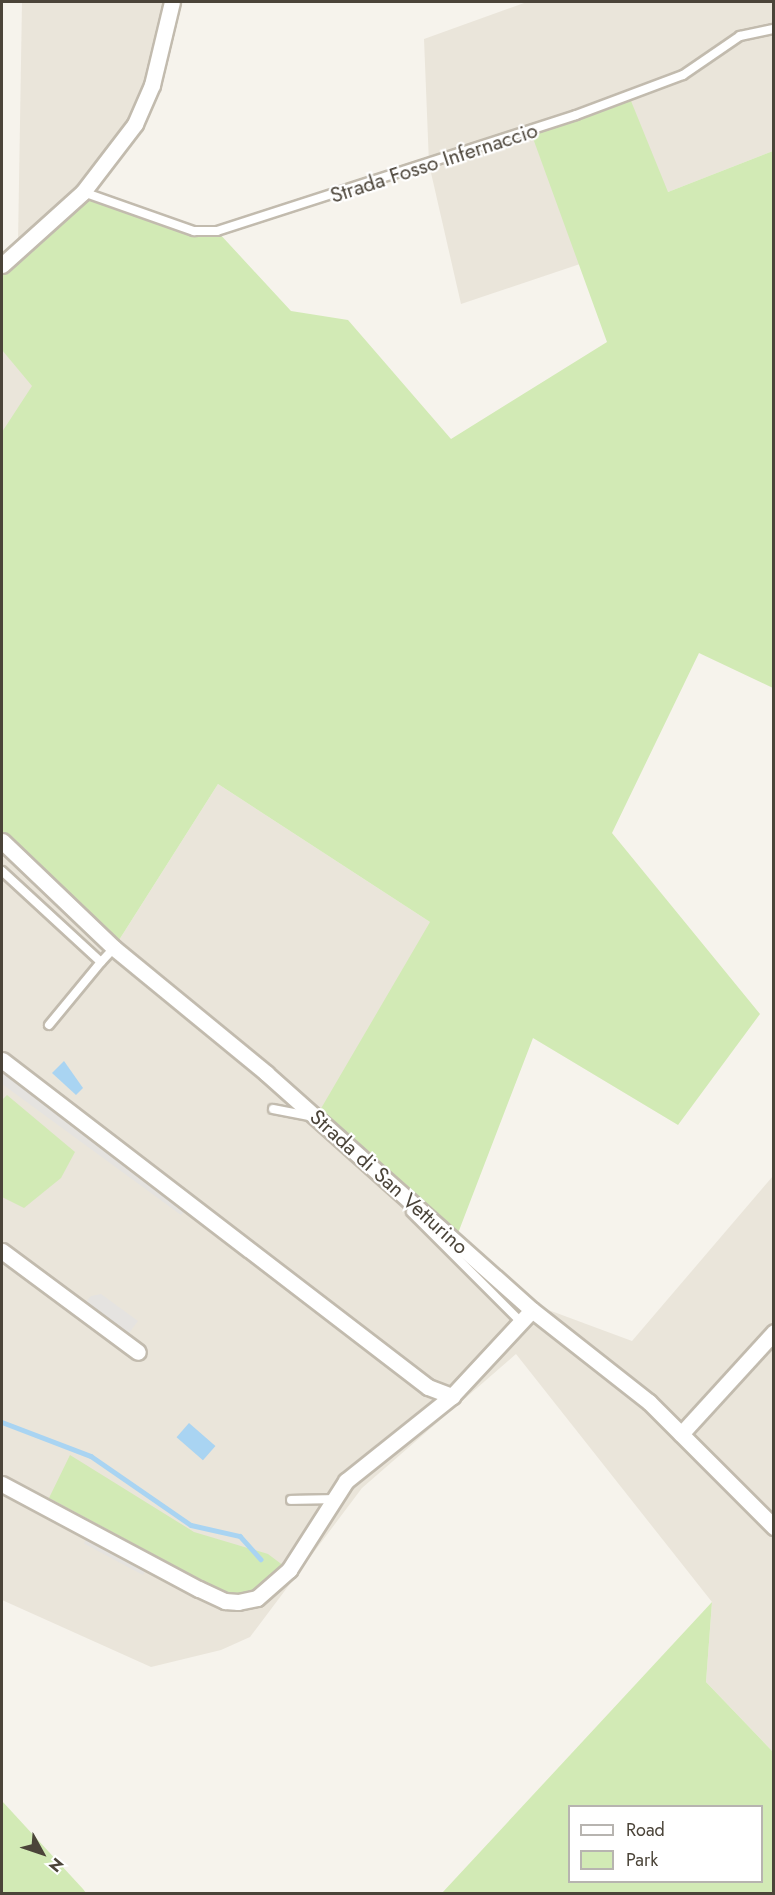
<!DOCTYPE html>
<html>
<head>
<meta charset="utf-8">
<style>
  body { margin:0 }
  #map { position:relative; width:775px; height:1895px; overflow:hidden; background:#f6f3ec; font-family:Jost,sans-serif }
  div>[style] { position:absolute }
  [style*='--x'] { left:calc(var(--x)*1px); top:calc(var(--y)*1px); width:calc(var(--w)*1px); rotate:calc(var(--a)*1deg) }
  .residential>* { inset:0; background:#eae5da }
  .green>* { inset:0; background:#d2eab5 }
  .parking>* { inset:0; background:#e5e3e0; transform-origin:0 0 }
  .water>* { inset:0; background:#a9d4f2; transform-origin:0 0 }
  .stream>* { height:4.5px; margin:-2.25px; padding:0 2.25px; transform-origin:2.25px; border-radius:2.25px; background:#a9d4f2 }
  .roads { filter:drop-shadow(2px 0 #c2bbae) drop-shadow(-2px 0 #c2bbae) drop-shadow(0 2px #c2bbae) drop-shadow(0 -2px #c2bbae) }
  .service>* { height:8px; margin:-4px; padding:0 4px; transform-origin:4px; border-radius:4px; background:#fff }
  .minor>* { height:15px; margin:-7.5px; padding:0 7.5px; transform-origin:7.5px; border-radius:7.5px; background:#fff }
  span { translate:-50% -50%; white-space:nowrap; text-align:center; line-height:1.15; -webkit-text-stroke:4.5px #fff; paint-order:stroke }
  .street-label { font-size:21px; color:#4b4439 }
  .frame { position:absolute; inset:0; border:3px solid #4b4439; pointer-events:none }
  .legend { position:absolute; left:568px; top:1805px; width:195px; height:78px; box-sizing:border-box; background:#fff; border:2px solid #b7b4b0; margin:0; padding:8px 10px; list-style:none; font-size:18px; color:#4b4439 }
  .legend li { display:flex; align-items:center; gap:12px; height:30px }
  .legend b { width:30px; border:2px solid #b7b4b0 }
  .north { position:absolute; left:12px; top:1823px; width:60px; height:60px; -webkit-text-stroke:4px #fff; paint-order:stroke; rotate:130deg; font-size:16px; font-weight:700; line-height:24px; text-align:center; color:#4b4439 }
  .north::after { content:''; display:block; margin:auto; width:21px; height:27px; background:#4b4439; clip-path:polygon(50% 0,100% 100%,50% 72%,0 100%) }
</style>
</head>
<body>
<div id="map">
  <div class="residential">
    <i style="clip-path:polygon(22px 2px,177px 2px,155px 89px,104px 176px,18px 243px)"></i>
    <i style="clip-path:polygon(527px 2px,773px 2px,773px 151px,668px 192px,531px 131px,580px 264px,461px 304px,429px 164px,424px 39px)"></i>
    <i style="clip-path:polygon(2px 340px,39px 383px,2px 437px)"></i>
    <i style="clip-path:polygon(218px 784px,430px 922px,455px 1241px,535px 1305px,632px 1341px,773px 1176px,773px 1752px,706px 1682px,712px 1602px,516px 1354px,362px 1488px,250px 1637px,221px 1650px,151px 1667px,2px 1600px,2px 829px,114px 948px)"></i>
  </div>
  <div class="green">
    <i style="clip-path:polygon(629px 96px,668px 192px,773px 151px,773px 688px,699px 653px,612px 833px,760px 1014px,678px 1125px,533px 1038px,455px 1241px,316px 1117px,430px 922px,218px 784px,114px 948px,2px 841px,2px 432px,32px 386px,2px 350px,2px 265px,83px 192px,194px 231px,217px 231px,291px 311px,348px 320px,451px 439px,607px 342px,530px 130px)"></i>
    <i style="clip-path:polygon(7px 1095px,75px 1152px,61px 1178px,24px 1208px,2px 1197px,2px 1100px)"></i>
    <i style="clip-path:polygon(70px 1455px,194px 1532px,268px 1554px,284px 1566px,249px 1594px,233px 1597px,49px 1498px)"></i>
    <i style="clip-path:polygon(evenodd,712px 1602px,706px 1682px,773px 1752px,773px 1893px,442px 1893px,712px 1602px,570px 1806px,762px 1806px,762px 1882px,570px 1882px,570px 1806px)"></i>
    <i style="clip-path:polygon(2px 1801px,83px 1889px,86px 1893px,2px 1893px)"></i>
  </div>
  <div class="parking">
    <i style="clip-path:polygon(2px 1060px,190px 1206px,181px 1215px,2px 1084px)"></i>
    <i style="clip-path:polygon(101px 1294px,138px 1321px,123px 1341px,79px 1309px,91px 1296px)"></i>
    <i style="left:90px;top:1532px;width:67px;height:13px;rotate:28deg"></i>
  </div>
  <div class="water">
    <i style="clip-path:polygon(64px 1061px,83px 1088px,76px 1095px,52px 1073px)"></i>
    <i style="left:189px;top:1423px;width:35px;height:19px;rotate:41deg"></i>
  </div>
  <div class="stream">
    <i style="--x:2;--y:1422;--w:95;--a:20.9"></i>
    <i style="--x:91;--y:1456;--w:121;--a:34.6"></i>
    <i style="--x:191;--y:1525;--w:50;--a:12.7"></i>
    <i style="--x:240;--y:1536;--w:31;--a:48"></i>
  </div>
  <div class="roads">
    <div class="service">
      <i style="--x:83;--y:192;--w:118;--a:19.4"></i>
      <i style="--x:194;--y:231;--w:23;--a:0"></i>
      <i style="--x:217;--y:231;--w:377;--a:-17.9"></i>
      <i style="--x:576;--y:115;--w:114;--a:-20.5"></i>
      <i style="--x:683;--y:75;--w:69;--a:-34.4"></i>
      <i style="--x:740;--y:36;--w:35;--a:-12"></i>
      <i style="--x:2;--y:871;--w:134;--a:42.6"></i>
      <i style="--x:101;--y:962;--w:19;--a:-47"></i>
      <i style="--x:49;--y:1025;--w:82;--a:-50.5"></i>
      <i style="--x:273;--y:1109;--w:38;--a:11"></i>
      <i style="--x:411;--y:1212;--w:154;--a:45"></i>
      <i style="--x:291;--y:1500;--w:43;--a:-1.3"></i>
    </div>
    <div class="minor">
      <i style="--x:2;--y:265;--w:109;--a:-42"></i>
      <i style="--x:83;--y:192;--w:86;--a:-52.6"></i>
      <i style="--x:135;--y:124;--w:43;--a:-66.4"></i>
      <i style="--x:152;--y:85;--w:85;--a:-76.5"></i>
      <i style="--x:2;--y:841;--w:155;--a:43.7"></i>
      <i style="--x:114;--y:948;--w:197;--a:39.4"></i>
      <i style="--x:266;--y:1073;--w:356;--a:41.7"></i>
      <i style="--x:532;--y:1310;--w:149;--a:38.2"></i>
      <i style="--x:649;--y:1402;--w:177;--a:45"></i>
      <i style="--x:2;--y:1060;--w:537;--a:37.51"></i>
      <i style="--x:428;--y:1387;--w:26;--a:21"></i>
      <i style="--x:452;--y:1396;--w:117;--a:-47.1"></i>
      <i style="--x:2;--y:1251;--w:169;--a:36.6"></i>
      <i style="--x:681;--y:1434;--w:138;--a:-47.6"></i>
      <i style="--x:2;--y:1484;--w:223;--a:28.1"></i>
      <i style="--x:199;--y:1589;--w:29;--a:25"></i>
      <i style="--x:225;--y:1601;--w:13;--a:4"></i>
      <i style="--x:238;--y:1602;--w:19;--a:-12"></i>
      <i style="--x:257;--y:1598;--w:43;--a:-41.2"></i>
      <i style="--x:289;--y:1570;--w:106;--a:-57.4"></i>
      <i style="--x:346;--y:1481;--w:136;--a:-38.7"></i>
    </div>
  </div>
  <div class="street-label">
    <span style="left:434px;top:163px;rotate:-18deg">Strada Fosso Infernaccio</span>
    <span style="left:389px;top:1182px;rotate:42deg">Strada di San Vetturino</span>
  </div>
  <div class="frame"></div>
  <ul class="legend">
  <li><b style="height:8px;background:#fff"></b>Road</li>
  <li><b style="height:16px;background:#d2eab5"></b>Park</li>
  </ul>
  <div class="north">N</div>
</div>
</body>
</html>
